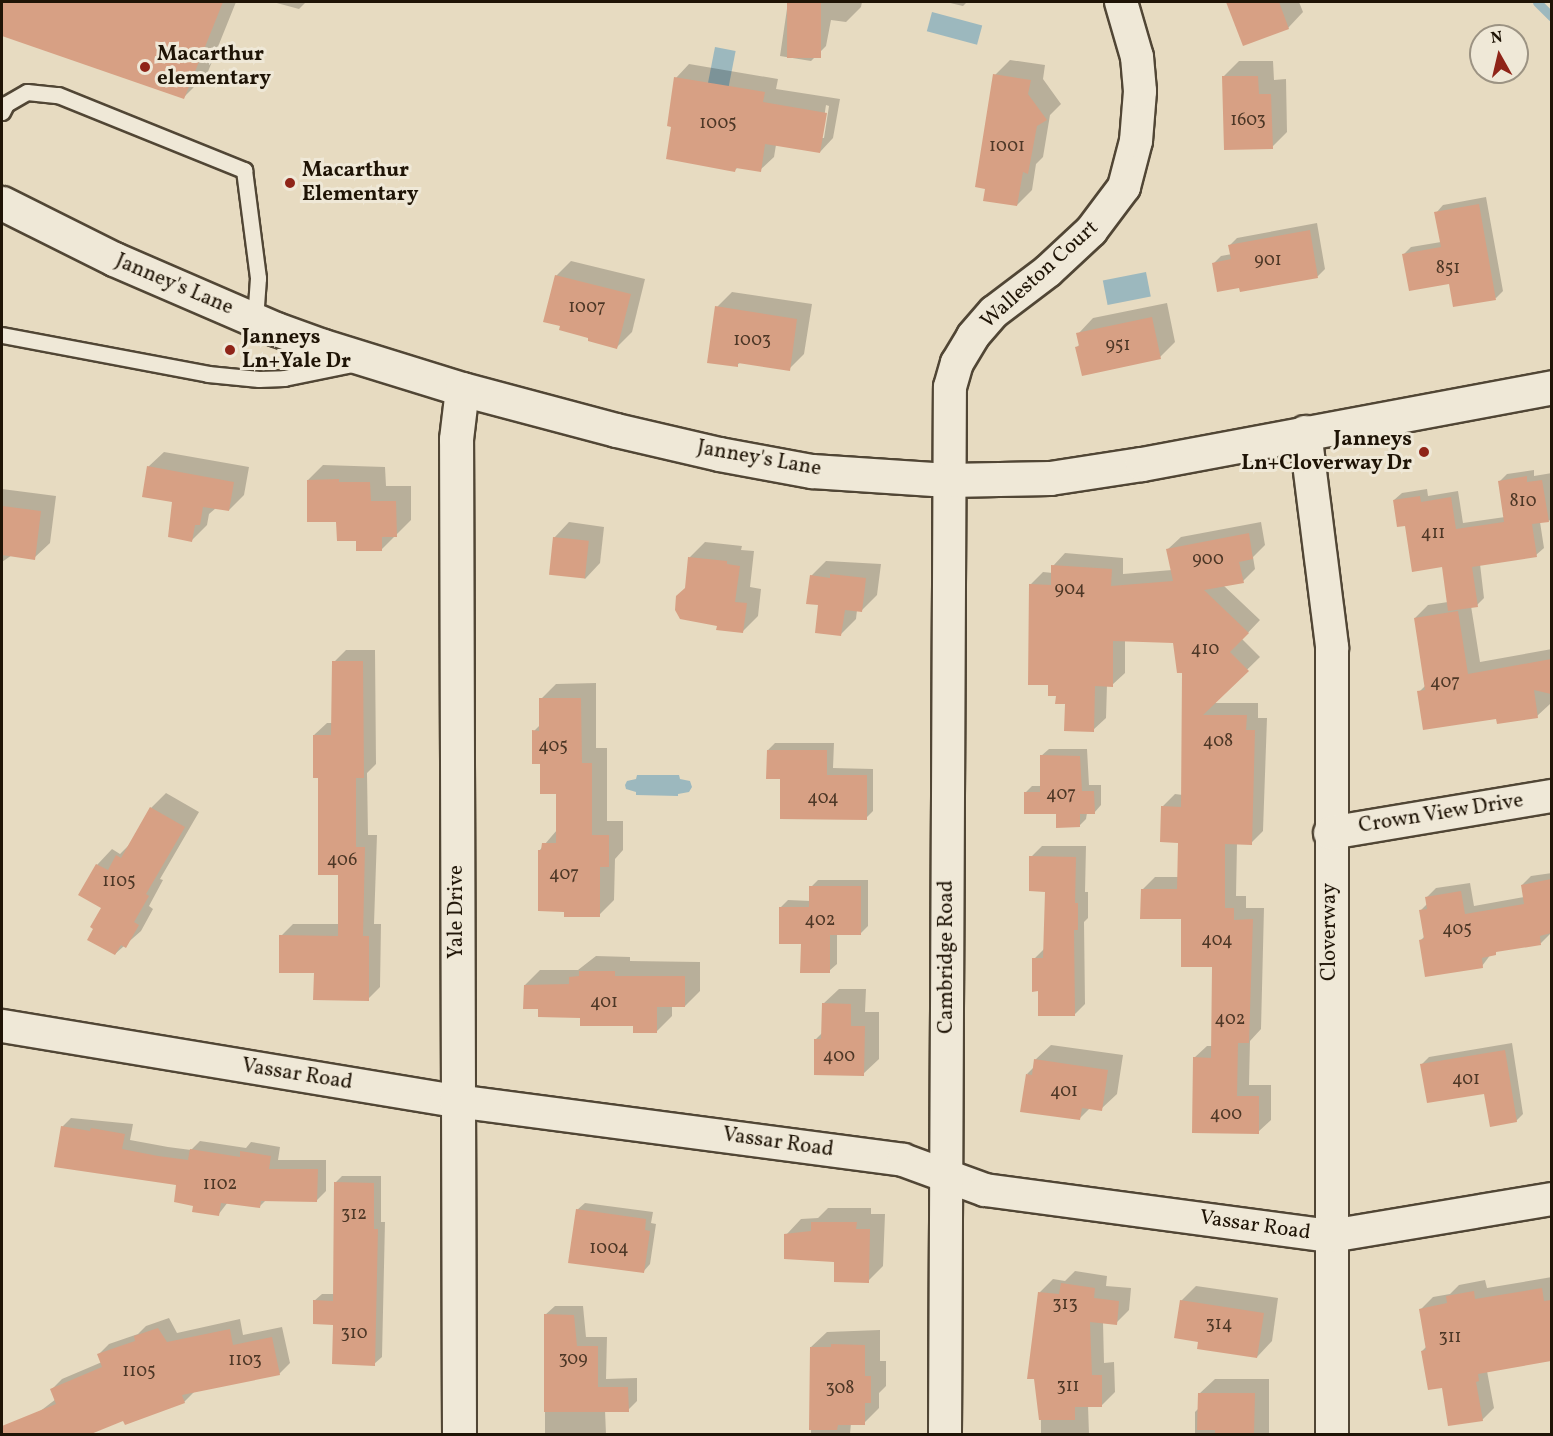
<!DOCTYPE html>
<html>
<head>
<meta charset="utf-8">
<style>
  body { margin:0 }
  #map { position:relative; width:1553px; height:1436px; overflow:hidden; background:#e7dbc1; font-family:Vollkorn,serif }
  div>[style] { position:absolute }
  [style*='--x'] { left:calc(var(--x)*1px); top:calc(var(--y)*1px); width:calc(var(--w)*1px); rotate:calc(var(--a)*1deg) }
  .water>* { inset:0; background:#9cb8be; transform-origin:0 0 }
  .shadow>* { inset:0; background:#0003 }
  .stream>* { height:9px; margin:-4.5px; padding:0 4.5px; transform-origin:4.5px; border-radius:4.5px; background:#9cb8be }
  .building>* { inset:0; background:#d7a084; transform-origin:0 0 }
  .roads { filter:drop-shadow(2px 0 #514635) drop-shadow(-2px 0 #514635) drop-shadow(0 2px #514635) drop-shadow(0 -2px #514635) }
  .lane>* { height:15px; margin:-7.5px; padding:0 7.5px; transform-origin:7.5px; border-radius:7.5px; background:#efe8d7 }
  .street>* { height:32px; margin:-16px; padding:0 16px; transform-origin:16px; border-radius:16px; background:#efe8d7 }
  .secondary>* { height:33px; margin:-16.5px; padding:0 16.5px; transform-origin:16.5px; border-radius:16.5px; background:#efe8d7 }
  .dots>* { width:16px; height:16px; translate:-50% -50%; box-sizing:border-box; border:3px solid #efe8d7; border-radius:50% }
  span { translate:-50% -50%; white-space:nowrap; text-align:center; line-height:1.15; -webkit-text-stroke:6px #efe8d7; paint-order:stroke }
  .number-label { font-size:18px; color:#4d3726 }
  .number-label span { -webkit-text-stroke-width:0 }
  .poi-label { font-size:21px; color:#1f1406; font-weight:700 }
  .left { translate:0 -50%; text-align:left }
  .right { translate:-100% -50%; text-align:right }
  .street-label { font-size:21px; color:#1f1406 }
  .frame { position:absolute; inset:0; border:3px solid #1f1406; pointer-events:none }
  .north { position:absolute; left:1469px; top:24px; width:60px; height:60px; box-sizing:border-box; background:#efe8d7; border:2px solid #9c9383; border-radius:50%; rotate:352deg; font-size:16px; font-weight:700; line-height:24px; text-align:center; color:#1f1406 }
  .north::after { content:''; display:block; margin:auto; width:21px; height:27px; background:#8f2418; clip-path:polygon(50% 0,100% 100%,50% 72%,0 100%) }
</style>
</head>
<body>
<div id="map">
  <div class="water">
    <i style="left:932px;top:12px;width:52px;height:20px;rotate:15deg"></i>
    <i style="left:715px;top:47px;width:21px;height:49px;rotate:11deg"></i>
    <i style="left:1146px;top:272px;width:25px;height:44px;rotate:79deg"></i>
    <i style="clip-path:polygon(637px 775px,679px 775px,680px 779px,690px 781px,692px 787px,689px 792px,678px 794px,678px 796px,636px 795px,636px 792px,626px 789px,625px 785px,627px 781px,636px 779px)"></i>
  </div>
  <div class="shadow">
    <i style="clip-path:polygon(2px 2px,236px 2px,207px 74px,184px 97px,2px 35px,2px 19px,6px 10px,2px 8px)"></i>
    <i style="clip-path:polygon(273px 2px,306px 2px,299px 9px)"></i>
    <i style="clip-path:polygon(788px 2px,862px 2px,861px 7px,846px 22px,831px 20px,826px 46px,811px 61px,780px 56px)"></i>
    <i style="clip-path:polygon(946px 2px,967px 2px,963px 6px)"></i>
    <i style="clip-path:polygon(1228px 2px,1299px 2px,1303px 12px,1288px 28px,1244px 44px)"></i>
    <i style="clip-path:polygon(1010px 60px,1045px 65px,1043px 79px,1061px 104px,1050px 115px,1043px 157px,1036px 164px,1032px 190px,1017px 205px,986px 188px,995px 75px)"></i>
    <i style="clip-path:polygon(1239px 61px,1273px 61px,1274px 80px,1286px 79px,1287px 132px,1272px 147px,1223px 77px)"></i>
    <i style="clip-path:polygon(evenodd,689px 64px,778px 79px,776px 89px,840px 99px,833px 138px,820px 152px,776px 145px,774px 157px,760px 170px,738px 167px,735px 170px,673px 126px,676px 78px,689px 64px,826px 105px,829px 106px,824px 138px,821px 138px,826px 105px)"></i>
    <i style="clip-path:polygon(1486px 197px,1503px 291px,1496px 298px,1450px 282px,1404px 254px,1411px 247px,1441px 242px,1436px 213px,1443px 205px)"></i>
    <i style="clip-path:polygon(1317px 223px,1325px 269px,1318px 276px,1241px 287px,1214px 263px,1221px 256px,1232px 254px,1230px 245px,1237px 238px)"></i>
    <i style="clip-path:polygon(571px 261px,645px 279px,632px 332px,617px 347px,556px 276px)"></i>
    <i style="clip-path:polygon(732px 292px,812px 304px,804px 354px,789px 369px,741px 362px,737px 365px,717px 307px)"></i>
    <i style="clip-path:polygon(1167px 303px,1175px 342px,1160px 357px,1077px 347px,1080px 344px,1078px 334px,1093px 318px)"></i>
    <i style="clip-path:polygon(164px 452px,249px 467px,244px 495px,229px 510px,216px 508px,209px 514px,207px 525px,192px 540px,173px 501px,148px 467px)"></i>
    <i style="clip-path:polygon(323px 465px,385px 467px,386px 486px,411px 486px,411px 520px,382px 549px,357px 540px,338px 521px,308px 480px)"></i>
    <i style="clip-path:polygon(1534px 470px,1534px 476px,1552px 473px,1552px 520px,1540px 522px,1544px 548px,1536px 555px,1480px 564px,1484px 598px,1477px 605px,1471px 606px,1480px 662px,1552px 649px,1550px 704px,1537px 716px,1419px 692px,1426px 685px,1415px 618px,1428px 605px,1448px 602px,1443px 565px,1406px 524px,1394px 500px,1402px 493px,1427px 489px,1428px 496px,1458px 491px,1463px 523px,1505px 517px,1499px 482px,1507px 474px)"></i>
    <i style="clip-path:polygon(2px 489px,56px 496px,50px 543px,34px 558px,12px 555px,2px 562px)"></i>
    <i style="clip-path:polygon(569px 522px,604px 527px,600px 563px,585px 579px,554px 538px)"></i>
    <i style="clip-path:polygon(1261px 522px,1265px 545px,1253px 557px,1255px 569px,1243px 581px,1223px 585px,1260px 620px,1242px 639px,1260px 657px,1213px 703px,1258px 703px,1258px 718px,1267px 718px,1263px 831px,1251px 843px,1237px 843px,1236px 896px,1246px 896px,1246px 908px,1264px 908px,1261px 1029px,1250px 1041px,1249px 1085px,1271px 1085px,1271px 1120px,1258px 1132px,1194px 1058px,1207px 1046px,1212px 1046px,1214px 966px,1183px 918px,1142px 890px,1155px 877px,1179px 877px,1179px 841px,1162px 807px,1175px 794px,1183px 795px,1184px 672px,1174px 641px,1125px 640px,1125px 673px,1112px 685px,1107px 685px,1106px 718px,1093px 730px,1049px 684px,1030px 585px,1043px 572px,1053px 573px,1053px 566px,1065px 553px,1123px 558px,1123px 574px,1172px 570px,1168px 549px,1181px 537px)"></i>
    <i style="clip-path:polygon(705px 542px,742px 546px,741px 550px,754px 551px,750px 587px,761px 589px,758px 616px,743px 631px,718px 625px,686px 587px,690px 557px)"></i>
    <i style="clip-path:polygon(826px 561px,881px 564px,877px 595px,862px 610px,857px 610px,856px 619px,841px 634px,820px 604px,811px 576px)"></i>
    <i style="clip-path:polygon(346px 650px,375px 650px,376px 764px,367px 773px,368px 835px,377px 835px,374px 924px,381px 924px,380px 987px,368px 999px,315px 972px,281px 936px,293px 924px,339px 924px,340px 874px,314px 735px,327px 723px,332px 723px,334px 662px)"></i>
    <i style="clip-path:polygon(596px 683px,596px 748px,607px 748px,607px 821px,623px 821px,623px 850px,615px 859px,614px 900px,599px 915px,539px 851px,557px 830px,557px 792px,542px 762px,534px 731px,540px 725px,541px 699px,556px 684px)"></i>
    <i style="clip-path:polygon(775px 743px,834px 743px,833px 768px,873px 769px,873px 811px,866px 818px,782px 778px,768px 750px)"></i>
    <i style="clip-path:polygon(1049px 749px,1087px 749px,1089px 785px,1101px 785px,1101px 805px,1094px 813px,1087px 813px,1086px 819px,1079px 826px,1025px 793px,1032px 786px,1041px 786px,1041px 756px)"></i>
    <i style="clip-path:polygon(166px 793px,199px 812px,160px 879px,163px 880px,149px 906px,153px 909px,141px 931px,115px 954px,103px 907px,97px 865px,112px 849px,120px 854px,132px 842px,151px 808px)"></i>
    <i style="clip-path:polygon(1042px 846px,1086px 846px,1085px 892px,1088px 892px,1088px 918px,1084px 922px,1085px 1004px,1074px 1015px,1039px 990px,1034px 959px,1045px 948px,1046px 890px,1031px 857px)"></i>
    <i style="clip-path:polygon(1552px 873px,1552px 932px,1541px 943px,1499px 950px,1491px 954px,1482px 966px,1421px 940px,1425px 936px,1421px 910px,1428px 903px,1427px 897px,1436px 888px,1470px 883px,1474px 906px,1524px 897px,1522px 885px,1531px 876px)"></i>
    <i style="clip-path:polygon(818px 880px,868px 880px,868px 926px,860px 934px,837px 934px,837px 964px,829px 971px,780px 908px,788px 900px,811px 901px,811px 887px)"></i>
    <i style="clip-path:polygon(596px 956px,630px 957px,630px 961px,700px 962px,700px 991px,685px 1006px,672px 1006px,672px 1016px,657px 1031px,634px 1024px,539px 1008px,525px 985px,540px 970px,578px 970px)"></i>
    <i style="clip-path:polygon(839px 989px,866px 989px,865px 1012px,879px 1012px,879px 1059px,863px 1074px,816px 1039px,823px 1032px,823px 1004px)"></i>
    <i style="clip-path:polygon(1512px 1043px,1523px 1114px,1516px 1121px,1485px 1093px,1422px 1064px,1429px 1057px)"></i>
    <i style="clip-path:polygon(1051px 1045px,1123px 1055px,1117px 1094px,1101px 1109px,1090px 1108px,1079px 1119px,1027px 1074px,1034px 1067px,1035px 1060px)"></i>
    <i style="clip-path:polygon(71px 1118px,133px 1124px,130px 1140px,168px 1147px,191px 1150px,200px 1141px,246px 1148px,251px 1142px,280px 1147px,278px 1160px,326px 1160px,326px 1191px,317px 1200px,266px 1200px,259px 1207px,228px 1202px,218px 1215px,194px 1204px,178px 1184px,62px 1127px)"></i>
    <i style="clip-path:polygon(342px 1176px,381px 1176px,381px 1222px,385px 1222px,382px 1357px,374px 1364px,314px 1301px,322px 1294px,334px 1294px,335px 1183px)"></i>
    <i style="clip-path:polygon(585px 1203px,653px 1212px,651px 1223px,656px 1224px,650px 1264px,643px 1272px,577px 1210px)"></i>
    <i style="clip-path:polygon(828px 1208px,871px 1208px,871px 1214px,885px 1214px,883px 1266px,868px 1281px,786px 1235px,801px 1219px,818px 1218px)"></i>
    <i style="clip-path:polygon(1075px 1271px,1107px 1276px,1106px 1286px,1131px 1288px,1129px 1310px,1116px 1323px,1103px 1322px,1104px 1363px,1114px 1362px,1115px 1392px,1102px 1405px,1088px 1405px,1089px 1434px,1041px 1434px,1040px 1292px,1053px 1279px,1065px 1281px)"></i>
    <i style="clip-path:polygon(1552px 1277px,1552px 1360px,1487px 1371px,1494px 1408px,1482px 1420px,1443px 1386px,1422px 1351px,1427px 1346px,1421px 1309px,1433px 1297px,1450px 1294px,1459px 1285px,1485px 1280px,1487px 1288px)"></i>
    <i style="clip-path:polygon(1196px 1286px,1278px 1298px,1272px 1341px,1257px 1357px,1200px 1340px,1181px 1301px)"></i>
    <i style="clip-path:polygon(555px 1306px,583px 1306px,586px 1337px,607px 1337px,606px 1379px,637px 1378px,637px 1401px,628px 1410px,605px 1410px,606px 1434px,545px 1434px,545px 1315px)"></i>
    <i style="clip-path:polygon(169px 1318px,177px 1333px,240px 1319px,243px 1335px,282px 1327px,290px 1363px,279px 1374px,195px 1391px,184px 1402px,124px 1419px,90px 1434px,2px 1434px,39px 1430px,39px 1412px,56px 1399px,52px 1389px,62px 1379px,102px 1362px,99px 1354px,109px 1344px,138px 1334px,146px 1326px)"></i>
    <i style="clip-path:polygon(880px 1330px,880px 1361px,886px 1361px,886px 1386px,879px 1393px,879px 1408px,864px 1423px,851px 1423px,850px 1434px,811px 1434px,811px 1347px,827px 1332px)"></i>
    <i style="clip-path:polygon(1215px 1379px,1269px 1379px,1269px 1434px,1195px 1434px,1195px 1412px,1199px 1408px,1199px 1394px)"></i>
  </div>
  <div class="stream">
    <i style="--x:1537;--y:2;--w:21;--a:45"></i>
  </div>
  <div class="building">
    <i style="clip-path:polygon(2px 2px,223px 2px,184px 99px,2px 36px)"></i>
    <i style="left:787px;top:2px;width:34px;height:56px"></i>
    <i style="clip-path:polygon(1226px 2px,1279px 2px,1289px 29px,1243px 46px)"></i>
    <i style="clip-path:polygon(993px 74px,1031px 80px,1028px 94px,1047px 120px,1037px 126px,1028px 174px,1023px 172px,1017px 206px,983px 201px,985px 189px,975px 187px)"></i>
    <i style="clip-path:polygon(1222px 76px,1258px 76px,1259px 94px,1271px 94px,1273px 149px,1224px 150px)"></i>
    <i style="clip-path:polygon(674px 77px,765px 92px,763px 102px,827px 113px,820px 153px,765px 144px,761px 172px,736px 168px,735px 172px,666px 159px,671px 127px,667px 126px)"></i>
    <i style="clip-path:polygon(1479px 204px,1496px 300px,1453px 307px,1449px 284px,1409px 291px,1402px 254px,1441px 247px,1434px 212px)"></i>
    <i style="clip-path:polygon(1310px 230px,1318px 278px,1240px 292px,1239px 288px,1217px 292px,1212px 263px,1231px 259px,1228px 245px)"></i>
    <i style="clip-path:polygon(555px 275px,631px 294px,617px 349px,588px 341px,588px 338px,559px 330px,560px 326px,543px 322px)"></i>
    <i style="clip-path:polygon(715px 306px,797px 319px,790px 371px,738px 363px,738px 367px,707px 363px)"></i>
    <i style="clip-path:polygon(1152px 317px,1161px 359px,1082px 376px,1075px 347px,1079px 346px,1076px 333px)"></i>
    <i style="clip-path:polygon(147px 466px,234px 482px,229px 511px,203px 507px,200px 525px,195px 525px,192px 542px,168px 537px,172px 502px,142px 497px)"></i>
    <i style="clip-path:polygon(1527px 476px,1527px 482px,1542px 480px,1549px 522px,1532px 524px,1537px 557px,1472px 567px,1478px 607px,1448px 611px,1442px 567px,1412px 572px,1405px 526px,1397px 527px,1393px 500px,1420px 496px,1421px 502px,1451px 497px,1456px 529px,1504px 522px,1498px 481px)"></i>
    <i style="clip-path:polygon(339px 479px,339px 482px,370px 482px,371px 501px,396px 501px,397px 537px,382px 537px,382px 551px,356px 551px,356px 541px,337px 541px,336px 522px,307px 522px,307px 480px)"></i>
    <i style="clip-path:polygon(2px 506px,41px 511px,35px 560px,2px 555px)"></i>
    <i style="clip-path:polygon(1249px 533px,1253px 559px,1239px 562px,1244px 583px,1204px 590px,1249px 633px,1230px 652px,1249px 671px,1203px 715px,1247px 715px,1246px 730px,1255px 730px,1252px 845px,1225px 844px,1225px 908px,1234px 908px,1234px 920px,1253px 919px,1249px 1043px,1238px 1043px,1237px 1096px,1259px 1096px,1259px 1134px,1192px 1133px,1193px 1057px,1211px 1058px,1212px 967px,1181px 967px,1181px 919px,1140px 919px,1141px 889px,1177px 889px,1178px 843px,1160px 842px,1161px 806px,1181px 807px,1182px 673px,1177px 673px,1173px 643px,1113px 641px,1113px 687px,1095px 686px,1094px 732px,1064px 731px,1065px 704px,1055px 704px,1056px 696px,1048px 696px,1048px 685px,1028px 685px,1029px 584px,1051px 585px,1051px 565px,1112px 569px,1111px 586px,1173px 581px,1166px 549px)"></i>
    <i style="left:553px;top:537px;width:36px;height:38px;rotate:6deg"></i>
    <i style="clip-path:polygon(688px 557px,727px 561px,727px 564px,740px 566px,735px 602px,747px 603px,743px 633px,716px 630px,717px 626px,680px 619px,675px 610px,676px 596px,685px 588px)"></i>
    <i style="clip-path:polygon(830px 574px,866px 578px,862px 612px,845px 610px,841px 636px,815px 633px,818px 605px,806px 604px,810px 575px,830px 578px)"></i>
    <i style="clip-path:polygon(1458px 611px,1468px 674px,1551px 659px,1551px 694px,1534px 690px,1538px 718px,1497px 724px,1496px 719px,1423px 730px,1417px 691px,1425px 690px,1414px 618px)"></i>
    <i style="clip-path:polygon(332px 661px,363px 661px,364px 778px,356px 778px,356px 847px,365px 847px,363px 936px,369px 936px,369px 1001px,313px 1000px,314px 973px,279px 973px,279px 935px,338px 936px,338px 875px,318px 875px,318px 778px,313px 778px,313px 735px,331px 735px)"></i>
    <i style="clip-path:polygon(539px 698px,581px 698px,582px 763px,592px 763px,592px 835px,609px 835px,609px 867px,600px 867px,600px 917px,564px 917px,564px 912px,538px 911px,538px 850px,541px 850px,542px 843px,556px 843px,556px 794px,540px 794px,540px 764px,532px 764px,532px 730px,539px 731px)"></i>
    <i style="clip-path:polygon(767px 750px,827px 750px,827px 775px,867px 775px,867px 820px,780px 819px,780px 779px,766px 779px)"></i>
    <i style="clip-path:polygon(1040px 755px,1080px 756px,1082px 791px,1094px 791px,1095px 814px,1080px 814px,1080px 827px,1056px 828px,1056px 814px,1024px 814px,1024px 792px,1040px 792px)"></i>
    <i style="clip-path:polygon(150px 807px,185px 827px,146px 894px,149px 896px,134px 922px,139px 925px,126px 948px,121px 945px,115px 955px,87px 940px,93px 929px,90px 927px,101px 908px,78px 895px,96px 864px,108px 870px,116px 855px,121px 858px)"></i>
    <i style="clip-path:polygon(1029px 856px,1076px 857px,1075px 903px,1078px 903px,1078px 930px,1074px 930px,1075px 1016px,1038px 1016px,1038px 991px,1032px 992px,1032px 958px,1043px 958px,1045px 892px,1029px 891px)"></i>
    <i style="clip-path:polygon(1551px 879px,1551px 933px,1540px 936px,1541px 945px,1496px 952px,1496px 955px,1482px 958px,1483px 968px,1425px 977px,1419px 940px,1424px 939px,1419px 910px,1427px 909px,1425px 897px,1461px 891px,1465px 914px,1524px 904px,1521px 885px)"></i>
    <i style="clip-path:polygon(809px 886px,861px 886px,861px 935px,830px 935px,830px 973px,800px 973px,801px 944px,779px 944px,779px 907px,809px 907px)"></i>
    <i style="clip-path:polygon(579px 971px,615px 971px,615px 976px,685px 976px,685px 1007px,657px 1007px,657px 1033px,633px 1033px,633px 1026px,580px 1026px,580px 1018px,538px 1017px,538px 1009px,523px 1009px,524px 985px,569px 984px,569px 977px,579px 976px)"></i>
    <i style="clip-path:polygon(822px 1003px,851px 1004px,851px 1026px,865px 1026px,864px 1076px,814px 1075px,814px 1039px,821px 1039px)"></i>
    <i style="clip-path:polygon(1505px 1050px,1517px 1122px,1490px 1127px,1484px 1094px,1427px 1103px,1420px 1064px)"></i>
    <i style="clip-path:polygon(1034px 1059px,1108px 1070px,1102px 1111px,1082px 1108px,1080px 1120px,1020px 1112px,1026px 1074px,1032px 1075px)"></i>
    <i style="clip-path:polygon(61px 1126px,90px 1131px,91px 1128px,125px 1134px,122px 1149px,158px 1156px,188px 1160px,190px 1149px,240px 1157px,240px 1151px,271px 1156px,269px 1169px,318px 1169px,317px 1202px,261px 1201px,260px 1208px,221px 1203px,219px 1216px,192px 1212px,193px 1206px,174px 1202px,176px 1185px,54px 1167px)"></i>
    <i style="clip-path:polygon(334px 1182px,374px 1183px,374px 1229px,378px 1229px,375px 1366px,332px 1364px,333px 1325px,313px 1324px,313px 1300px,333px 1301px)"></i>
    <i style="clip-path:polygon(576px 1209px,646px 1219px,645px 1230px,650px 1231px,644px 1273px,568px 1263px)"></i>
    <i style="clip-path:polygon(811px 1222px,857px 1222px,856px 1229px,870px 1229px,869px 1283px,834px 1282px,834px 1262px,784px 1259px,784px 1234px,811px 1231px)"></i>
    <i style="clip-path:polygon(1061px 1283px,1095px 1288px,1094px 1298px,1119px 1301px,1117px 1325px,1090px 1322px,1092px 1375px,1102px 1375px,1102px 1407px,1075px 1407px,1075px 1420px,1039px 1420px,1034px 1379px,1027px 1379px,1038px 1292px,1059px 1294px)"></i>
    <i style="clip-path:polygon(1542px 1288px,1544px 1301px,1551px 1300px,1551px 1361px,1478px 1374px,1479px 1381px,1476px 1382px,1483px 1421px,1448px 1426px,1442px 1388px,1428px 1390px,1421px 1351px,1426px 1350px,1419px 1309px,1447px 1303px,1446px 1296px,1474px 1291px,1475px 1299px)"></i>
    <i style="clip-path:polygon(1180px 1300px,1264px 1313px,1257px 1358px,1197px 1349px,1198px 1342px,1174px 1338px)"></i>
    <i style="clip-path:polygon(544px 1314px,574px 1315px,577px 1346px,598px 1346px,598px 1387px,628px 1387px,629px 1412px,544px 1412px)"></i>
    <i style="clip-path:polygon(158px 1328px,167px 1342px,230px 1329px,233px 1345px,272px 1337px,280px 1375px,182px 1395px,185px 1403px,125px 1425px,123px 1421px,91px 1434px,2px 1434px,2px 1426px,56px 1404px,50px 1389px,102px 1367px,97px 1354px,135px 1341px,134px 1336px)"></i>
    <i style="clip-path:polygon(831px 1344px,865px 1345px,865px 1376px,871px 1376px,871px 1403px,865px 1403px,865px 1425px,838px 1425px,837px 1430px,809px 1430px,810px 1347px,831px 1347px)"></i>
    <i style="clip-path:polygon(1198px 1393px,1255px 1393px,1254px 1434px,1215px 1434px,1215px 1430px,1197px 1430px)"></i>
  </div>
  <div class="roads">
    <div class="lane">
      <i style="--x:2;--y:112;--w:9;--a:-63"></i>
      <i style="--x:6;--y:104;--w:24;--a:-30"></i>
      <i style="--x:27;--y:92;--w:31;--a:6"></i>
      <i style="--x:58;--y:95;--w:201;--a:22"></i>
      <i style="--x:244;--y:170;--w:109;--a:82.6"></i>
      <i style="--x:258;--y:278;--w:42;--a:94.1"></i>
      <i style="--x:2;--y:335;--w:210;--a:10.7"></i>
      <i style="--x:208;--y:374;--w:51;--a:5.6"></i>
      <i style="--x:259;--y:379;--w:25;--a:-2"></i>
      <i style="--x:284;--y:378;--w:75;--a:-11.6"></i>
    </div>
    <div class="street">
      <i style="--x:1305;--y:432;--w:217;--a:82.8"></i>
      <i style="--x:1332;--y:647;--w:787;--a:90"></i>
      <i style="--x:1330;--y:833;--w:225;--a:-9.5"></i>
      <i style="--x:2;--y:1026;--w:460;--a:9.4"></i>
      <i style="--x:456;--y:1101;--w:451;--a:7.5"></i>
      <i style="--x:903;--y:1160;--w:87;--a:20.1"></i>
      <i style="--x:985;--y:1190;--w:349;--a:7.6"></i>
      <i style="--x:1331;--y:1236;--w:224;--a:-9.5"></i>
      <i style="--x:945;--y:1434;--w:1047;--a:-89.73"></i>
      <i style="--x:950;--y:387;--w:25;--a:-74"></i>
      <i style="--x:957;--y:363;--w:31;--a:-59"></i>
      <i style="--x:973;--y:336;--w:32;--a:-49"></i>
      <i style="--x:994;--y:312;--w:68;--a:-37.2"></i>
      <i style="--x:1048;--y:271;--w:59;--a:-42.9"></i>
      <i style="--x:1091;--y:231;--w:55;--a:-53.1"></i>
      <i style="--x:1124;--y:187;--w:48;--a:-75.4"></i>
      <i style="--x:1136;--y:141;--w:50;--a:-85.4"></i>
      <i style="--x:1140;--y:91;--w:34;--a:-95"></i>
      <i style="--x:1137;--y:57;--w:57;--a:-106.2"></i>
    </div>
    <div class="secondary">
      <i style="--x:2;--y:203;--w:125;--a:26.6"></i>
      <i style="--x:114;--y:259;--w:176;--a:23.4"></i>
      <i style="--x:276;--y:329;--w:50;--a:19.9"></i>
      <i style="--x:323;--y:346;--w:145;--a:17.2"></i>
      <i style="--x:462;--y:389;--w:159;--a:14.9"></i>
      <i style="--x:616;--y:430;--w:106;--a:13.1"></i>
      <i style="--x:719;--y:454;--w:95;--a:10.4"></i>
      <i style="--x:812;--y:471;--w:136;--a:3.8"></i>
      <i style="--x:948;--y:480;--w:102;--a:-1.1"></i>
      <i style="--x:1050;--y:478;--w:93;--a:-8.7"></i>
      <i style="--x:1142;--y:464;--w:417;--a:-10.6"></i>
      <i style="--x:459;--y:1434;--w:995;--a:-90.17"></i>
      <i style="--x:456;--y:439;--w:50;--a:-83.2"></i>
    </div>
  </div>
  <div class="dots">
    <i style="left:145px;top:67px;background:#8f2418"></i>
    <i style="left:290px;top:183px;background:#8f2418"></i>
    <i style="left:230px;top:350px;background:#8f2418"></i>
    <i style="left:1424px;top:452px;background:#8f2418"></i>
  </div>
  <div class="number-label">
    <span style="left:1248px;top:121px">1603</span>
    <span style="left:718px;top:124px">1005</span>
    <span style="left:1007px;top:147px">1001</span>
    <span style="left:1268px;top:261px">901</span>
    <span style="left:1448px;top:269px">851</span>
    <span style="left:587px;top:308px">1007</span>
    <span style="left:752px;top:341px">1003</span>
    <span style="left:1118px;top:346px">951</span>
    <span style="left:1523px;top:502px">810</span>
    <span style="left:1433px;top:534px">411</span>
    <span style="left:1208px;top:560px">900</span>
    <span style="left:1070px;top:590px">904</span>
    <span style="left:1205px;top:650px">410</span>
    <span style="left:1445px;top:683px">407</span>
    <span style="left:1218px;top:742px">408</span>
    <span style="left:553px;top:747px">405</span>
    <span style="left:1061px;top:795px">407</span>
    <span style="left:823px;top:799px">404</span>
    <span style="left:342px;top:861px">406</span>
    <span style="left:564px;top:875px">407</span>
    <span style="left:119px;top:882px">1105</span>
    <span style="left:820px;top:921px">402</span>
    <span style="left:1457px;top:930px">405</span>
    <span style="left:1217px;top:941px">404</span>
    <span style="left:604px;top:1003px">401</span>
    <span style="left:1230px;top:1020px">402</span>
    <span style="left:839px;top:1057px">400</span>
    <span style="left:1466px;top:1080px">401</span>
    <span style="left:1064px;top:1092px">401</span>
    <span style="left:1226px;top:1115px">400</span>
    <span style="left:220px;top:1185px">1102</span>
    <span style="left:354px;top:1215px">312</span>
    <span style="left:609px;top:1249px">1004</span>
    <span style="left:1065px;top:1305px">313</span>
    <span style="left:1219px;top:1325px">314</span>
    <span style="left:354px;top:1334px">310</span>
    <span style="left:1450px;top:1338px">311</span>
    <span style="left:573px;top:1360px">309</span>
    <span style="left:245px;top:1361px">1103</span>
    <span style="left:139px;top:1372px">1105</span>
    <span style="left:1068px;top:1387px">311</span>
    <span style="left:840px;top:1389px">308</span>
  </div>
  <div class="poi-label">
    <span class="left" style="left:157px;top:67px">Macarthur<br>elementary</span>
    <span class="left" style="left:302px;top:183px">Macarthur<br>Elementary</span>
    <span class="left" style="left:242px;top:350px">Janneys<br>Ln+Yale Dr</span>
    <span class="right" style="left:1412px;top:452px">Janneys<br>Ln+Cloverway Dr</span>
  </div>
  <div class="street-label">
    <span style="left:1040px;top:275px;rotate:-42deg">Walleston Court</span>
    <span style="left:174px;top:285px;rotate:23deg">Janney's Lane</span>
    <span style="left:759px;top:459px;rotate:10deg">Janney's Lane</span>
    <span style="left:1441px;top:814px;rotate:-9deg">Crown View Drive</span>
    <span style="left:457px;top:912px;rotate:-90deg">Yale Drive</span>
    <span style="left:1330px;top:932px;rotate:-90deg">Cloverway</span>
    <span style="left:947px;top:957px;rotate:-90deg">Cambridge Road</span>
    <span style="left:297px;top:1075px;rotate:9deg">Vassar Road</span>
    <span style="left:778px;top:1143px;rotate:8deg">Vassar Road</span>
    <span style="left:1255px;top:1226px;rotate:8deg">Vassar Road</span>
  </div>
  <div class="frame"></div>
  <div class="north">N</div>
</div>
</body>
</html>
